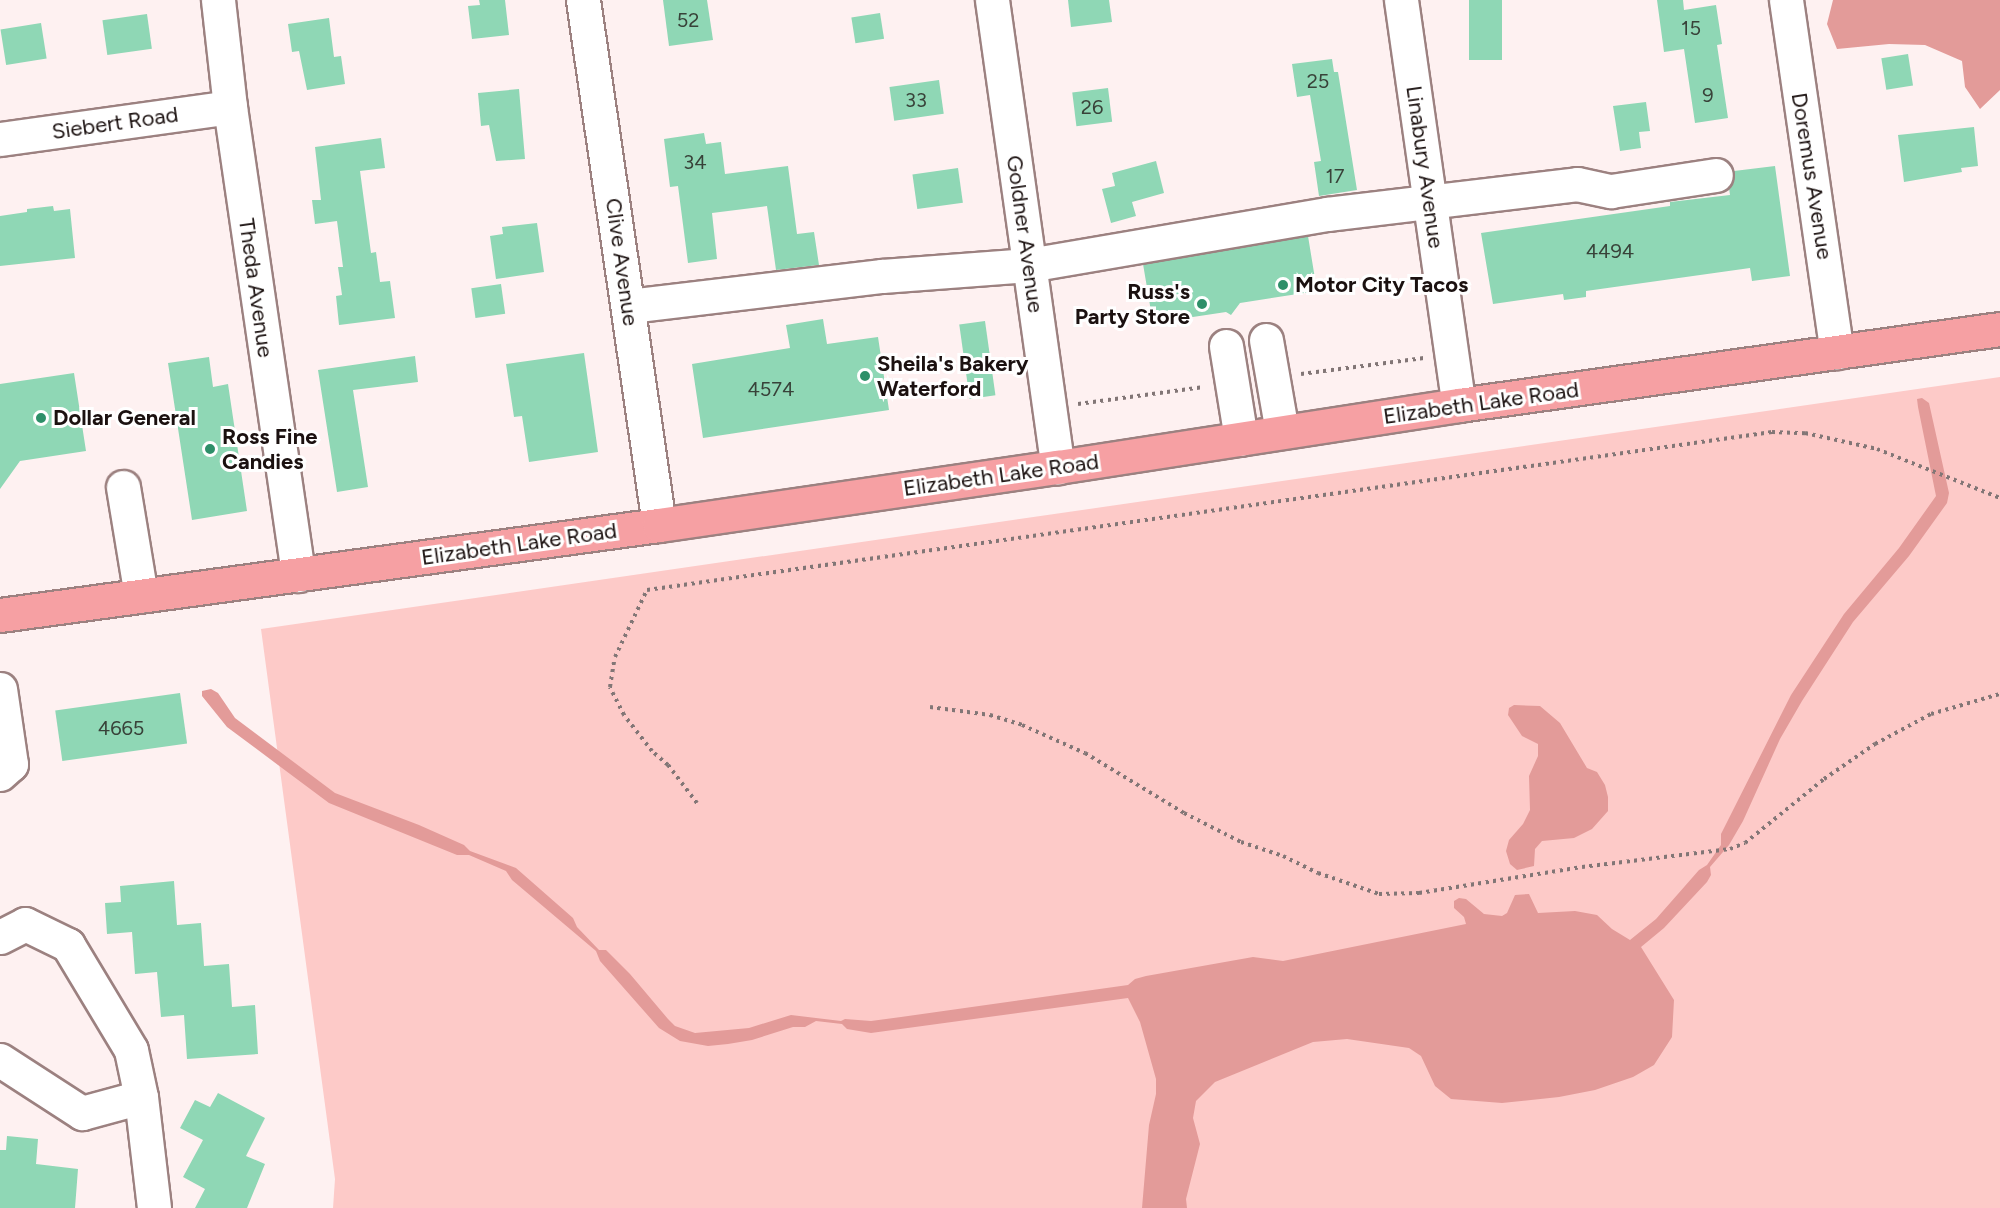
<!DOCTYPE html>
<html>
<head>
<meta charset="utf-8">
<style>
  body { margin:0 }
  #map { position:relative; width:2000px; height:1208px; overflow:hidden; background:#fef1f1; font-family:Figtree,sans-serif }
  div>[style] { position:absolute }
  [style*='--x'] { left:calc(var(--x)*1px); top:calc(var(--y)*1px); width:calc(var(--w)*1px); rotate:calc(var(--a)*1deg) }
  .green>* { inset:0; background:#fdcac8 }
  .water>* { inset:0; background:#e39b99 }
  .building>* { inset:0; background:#8fd7b5; transform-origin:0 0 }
  .path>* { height:4px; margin-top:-2px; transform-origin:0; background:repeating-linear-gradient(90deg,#827676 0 3px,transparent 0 7.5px) }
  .roads { filter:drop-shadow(2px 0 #9c8180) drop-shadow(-2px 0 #9c8180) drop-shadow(0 2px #9c8180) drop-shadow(0 -2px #9c8180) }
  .minor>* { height:33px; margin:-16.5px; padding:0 16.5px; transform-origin:16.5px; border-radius:16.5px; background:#fff }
  .major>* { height:33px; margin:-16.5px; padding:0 16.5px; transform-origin:16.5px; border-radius:16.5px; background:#f6a0a3 }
  .dots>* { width:16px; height:16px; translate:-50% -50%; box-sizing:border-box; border:3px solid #fff; border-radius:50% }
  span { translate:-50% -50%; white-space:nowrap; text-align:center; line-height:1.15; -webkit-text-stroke:6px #fff; paint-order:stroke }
  .number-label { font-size:20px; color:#384239 }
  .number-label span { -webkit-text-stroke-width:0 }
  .street-label { font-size:22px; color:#1b1110 }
  .poi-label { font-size:22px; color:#1b1110; font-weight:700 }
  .left { translate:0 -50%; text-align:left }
  .right { translate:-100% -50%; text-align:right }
</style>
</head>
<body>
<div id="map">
  <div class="green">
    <i style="clip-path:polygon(2000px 377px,2000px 1208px,333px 1208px,335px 1179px,261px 629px)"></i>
  </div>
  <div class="water">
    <i style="clip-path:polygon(1833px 0,2000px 0,2000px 90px,1980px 109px,1965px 87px,1962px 61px,1925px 45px,1889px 44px,1837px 49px,1827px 24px)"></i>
    <i style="clip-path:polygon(1922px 398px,1929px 403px,1949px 493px,1947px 503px,1909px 556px,1853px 622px,1802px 701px,1780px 739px,1743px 821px,1729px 845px,1710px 867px,1711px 875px,1707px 882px,1664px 928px,1641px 947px,1674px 1000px,1672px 1037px,1654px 1065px,1633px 1077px,1595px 1090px,1559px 1097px,1502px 1103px,1451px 1099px,1435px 1086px,1421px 1056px,1409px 1048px,1347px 1039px,1313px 1042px,1215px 1082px,1196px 1101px,1193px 1118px,1200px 1144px,1186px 1199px,1187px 1208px,1142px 1208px,1149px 1125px,1156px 1094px,1156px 1079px,1140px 1022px,1128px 998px,871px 1033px,847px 1029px,842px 1024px,816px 1021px,805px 1027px,793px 1027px,752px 1040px,728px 1044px,708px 1046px,680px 1041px,659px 1028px,600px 961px,596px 951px,512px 880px,506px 871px,469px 855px,457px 855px,329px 803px,227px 727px,202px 696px,202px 691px,211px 689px,218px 693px,235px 718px,335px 793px,419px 825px,464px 845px,470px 851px,516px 868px,573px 918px,577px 927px,599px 950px,606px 950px,630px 974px,668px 1019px,675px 1026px,695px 1033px,749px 1028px,791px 1015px,841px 1021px,845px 1019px,871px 1021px,901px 1017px,1128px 985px,1135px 979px,1146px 976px,1253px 957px,1283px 961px,1466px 924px,1464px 917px,1454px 908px,1454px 901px,1459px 898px,1466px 899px,1484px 914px,1502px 916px,1507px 913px,1515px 895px,1529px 894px,1538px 913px,1575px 911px,1597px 915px,1612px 929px,1630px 940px,1656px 919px,1699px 870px,1707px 865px,1721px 845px,1721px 834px,1791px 695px,1844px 614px,1899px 548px,1936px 496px,1918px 407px,1917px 399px)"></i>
    <i style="clip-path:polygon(1514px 705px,1540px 706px,1560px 723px,1587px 768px,1597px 772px,1605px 785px,1608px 797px,1608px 811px,1592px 829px,1574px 838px,1542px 841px,1535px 849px,1534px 866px,1517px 870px,1510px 864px,1506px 851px,1509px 840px,1523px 824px,1530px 810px,1529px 776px,1538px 756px,1538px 744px,1522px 736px,1508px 715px,1509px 708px)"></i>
  </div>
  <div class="building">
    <i style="clip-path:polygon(479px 0,505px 0,509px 35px,472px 39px,468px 6px,480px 5px)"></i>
    <i style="clip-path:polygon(663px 0,707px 0,713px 40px,669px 46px)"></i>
    <i style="clip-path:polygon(1068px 0,1109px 0,1112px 22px,1071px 27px)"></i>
    <i style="left:1469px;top:0;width:33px;height:60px"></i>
    <i style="clip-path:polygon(1657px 0,1683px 0,1684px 10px,1716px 5px,1722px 44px,1717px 45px,1728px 118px,1695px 123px,1684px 49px,1664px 52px)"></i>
    <i style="left:880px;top:13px;width:26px;height:29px;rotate:81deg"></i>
    <i style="left:147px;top:14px;width:35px;height:45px;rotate:82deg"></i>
    <i style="clip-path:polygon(329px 18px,334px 57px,341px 56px,345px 84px,307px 90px,299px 51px,292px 52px,288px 24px)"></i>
    <i style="left:41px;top:23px;width:36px;height:41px;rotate:81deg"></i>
    <i style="left:1908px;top:54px;width:32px;height:27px;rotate:81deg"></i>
    <i style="clip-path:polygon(1332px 59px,1334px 72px,1338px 72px,1357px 190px,1319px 196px,1314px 162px,1321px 161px,1310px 95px,1297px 97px,1292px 64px)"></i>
    <i style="left:939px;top:80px;width:34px;height:50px;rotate:82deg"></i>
    <i style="left:1108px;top:88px;width:34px;height:36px;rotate:83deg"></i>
    <i style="clip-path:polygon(519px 89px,525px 159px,496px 161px,489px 125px,481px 126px,478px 93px)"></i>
    <i style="clip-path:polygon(1646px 102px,1650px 131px,1639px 132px,1641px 148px,1620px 151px,1613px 106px)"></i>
    <i style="clip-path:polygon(1974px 127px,1978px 166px,1961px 168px,1962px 172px,1904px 182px,1898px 135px)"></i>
    <i style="clip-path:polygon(704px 133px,706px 144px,721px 142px,725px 174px,788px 166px,797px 234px,814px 232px,819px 265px,776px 270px,767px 206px,712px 213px,717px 259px,688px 263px,678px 186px,670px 187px,664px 139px)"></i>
    <i style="clip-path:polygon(381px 138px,385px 168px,360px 171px,371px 253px,376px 252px,380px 282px,390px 281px,395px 318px,339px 325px,336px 296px,342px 295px,338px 267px,343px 267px,337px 221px,315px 224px,312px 200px,321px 200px,315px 147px)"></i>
    <i style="clip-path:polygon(1156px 161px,1164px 193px,1132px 202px,1136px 216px,1111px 223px,1102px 189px,1115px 186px,1112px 173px)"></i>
    <i style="clip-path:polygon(1775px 166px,1790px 276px,1752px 281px,1750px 268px,1586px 291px,1586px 297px,1564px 300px,1563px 294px,1493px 304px,1481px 233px,1670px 206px,1670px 202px,1730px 195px,1729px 188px,1734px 181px,1734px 171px)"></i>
    <i style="left:958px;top:168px;width:35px;height:46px;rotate:82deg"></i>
    <i style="clip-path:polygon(53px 206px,54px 211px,70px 209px,75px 258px,0 266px,0 216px,27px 212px,27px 209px)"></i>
    <i style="clip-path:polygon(537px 223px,544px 272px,496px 279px,490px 236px,503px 234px,502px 227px)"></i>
    <i style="clip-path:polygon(1308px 236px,1317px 291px,1240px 303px,1231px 315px,1226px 312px,1153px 323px,1143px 264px)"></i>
    <i style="left:501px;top:284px;width:30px;height:30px;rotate:82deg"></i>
    <i style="clip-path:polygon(823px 319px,827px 344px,878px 337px,889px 410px,703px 438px,692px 364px,790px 348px,786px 325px)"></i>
    <i style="left:985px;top:321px;width:75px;height:26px;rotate:82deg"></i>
    <i style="clip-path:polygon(584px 353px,598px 452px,529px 462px,522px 416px,514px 417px,506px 364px)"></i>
    <i style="clip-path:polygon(415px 356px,418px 382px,353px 390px,368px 487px,337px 492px,318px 370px)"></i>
    <i style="clip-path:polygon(209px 357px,213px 387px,228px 384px,247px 511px,192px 520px,168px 363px)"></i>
    <i style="clip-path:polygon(74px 373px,86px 451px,20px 461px,0 489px,0 384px)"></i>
    <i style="left:180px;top:693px;width:51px;height:126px;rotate:82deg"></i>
    <i style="clip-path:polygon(174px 881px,177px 925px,201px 923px,204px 966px,229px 964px,232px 1007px,255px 1005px,258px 1054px,187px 1059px,184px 1015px,161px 1017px,157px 972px,135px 974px,132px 932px,107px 934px,105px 903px,121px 902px,120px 886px)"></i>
    <i style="clip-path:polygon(218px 1093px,265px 1118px,246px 1156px,265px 1164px,247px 1208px,195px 1208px,205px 1189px,183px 1177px,203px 1140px,180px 1128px,195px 1100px,210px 1107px)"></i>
    <i style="clip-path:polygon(7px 1136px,38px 1139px,36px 1164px,78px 1169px,75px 1208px,0 1208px,0 1150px,6px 1150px)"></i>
  </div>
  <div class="path">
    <i style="--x:1301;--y:374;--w:124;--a:-7.4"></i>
    <i style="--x:1078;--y:404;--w:127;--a:-7.7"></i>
    <i style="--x:930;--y:707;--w:61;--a:7.6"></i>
    <i style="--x:990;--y:715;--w:34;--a:17"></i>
    <i style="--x:1022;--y:725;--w:69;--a:24"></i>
    <i style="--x:1085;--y:753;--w:116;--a:31.2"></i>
    <i style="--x:1184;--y:813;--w:64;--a:27"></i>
    <i style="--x:1241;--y:842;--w:44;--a:18.4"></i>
    <i style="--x:1283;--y:856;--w:39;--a:26"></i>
    <i style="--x:1318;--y:873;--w:65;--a:19"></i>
    <i style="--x:1379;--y:894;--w:40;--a:-1.4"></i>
    <i style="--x:1419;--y:893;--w:165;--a:-9.1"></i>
    <i style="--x:1582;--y:867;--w:149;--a:-6.9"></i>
    <i style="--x:1730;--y:849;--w:16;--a:-22"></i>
    <i style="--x:1745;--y:843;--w:102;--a:-39"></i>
    <i style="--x:1824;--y:779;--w:62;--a:-34.5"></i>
    <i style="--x:1875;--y:744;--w:64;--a:-28.2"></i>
    <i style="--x:1931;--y:714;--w:72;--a:-16.2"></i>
    <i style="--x:697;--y:803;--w:48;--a:-127.3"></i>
    <i style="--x:668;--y:765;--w:21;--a:-139"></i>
    <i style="--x:652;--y:751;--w:46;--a:-127.9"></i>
    <i style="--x:624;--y:715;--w:31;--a:-117"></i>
    <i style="--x:610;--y:687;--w:30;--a:-81"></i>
    <i style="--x:615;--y:657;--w:74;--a:-64.5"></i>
    <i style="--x:647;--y:590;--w:1136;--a:-7.99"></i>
    <i style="--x:1772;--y:432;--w:33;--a:2"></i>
    <i style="--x:1805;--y:433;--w:74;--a:12.5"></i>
    <i style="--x:1877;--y:449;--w:132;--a:21.7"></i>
  </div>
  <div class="roads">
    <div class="minor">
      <i style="--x:218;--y:0;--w:108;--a:83.6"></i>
      <i style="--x:230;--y:107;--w:473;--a:81.7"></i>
      <i style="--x:583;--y:0;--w:530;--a:81.76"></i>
      <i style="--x:992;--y:0;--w:472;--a:82"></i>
      <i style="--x:1401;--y:0;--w:409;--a:81.9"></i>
      <i style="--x:1786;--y:0;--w:356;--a:81.8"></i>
      <i style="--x:0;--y:139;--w:232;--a:-7.9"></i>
      <i style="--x:629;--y:306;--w:255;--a:-6.8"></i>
      <i style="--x:882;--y:276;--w:147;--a:-4.3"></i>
      <i style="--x:1029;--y:265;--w:302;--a:-9.7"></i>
      <i style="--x:1327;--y:214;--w:252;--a:-6.8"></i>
      <i style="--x:1577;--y:184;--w:35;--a:12"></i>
      <i style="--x:1611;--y:191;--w:106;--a:-8.7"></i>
      <i style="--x:1266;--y:340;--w:93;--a:80.1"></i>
      <i style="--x:1226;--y:346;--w:94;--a:80.8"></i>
      <i style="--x:123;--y:487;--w:110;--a:80.6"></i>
      <i style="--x:0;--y:689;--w:76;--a:81.7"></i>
      <i style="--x:11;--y:764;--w:15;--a:138"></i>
      <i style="--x:0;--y:937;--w:28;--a:-27"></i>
      <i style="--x:25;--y:924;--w:48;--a:26"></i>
      <i style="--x:68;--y:945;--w:122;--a:59"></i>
      <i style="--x:131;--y:1050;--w:48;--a:78"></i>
      <i style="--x:141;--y:1097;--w:112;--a:83.3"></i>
      <i style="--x:0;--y:1060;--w:98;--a:32.9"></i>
      <i style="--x:82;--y:1113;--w:61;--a:-15.2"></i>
    </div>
    <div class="major">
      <i style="--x:0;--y:615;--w:665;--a:-7.78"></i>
      <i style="--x:659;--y:525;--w:403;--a:-8.3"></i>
      <i style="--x:1058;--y:467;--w:406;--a:-8.8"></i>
      <i style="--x:1459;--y:405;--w:546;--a:-8"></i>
    </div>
  </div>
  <div class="dots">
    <i style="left:1283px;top:285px;background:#2e8f69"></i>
    <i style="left:1202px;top:304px;background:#2e8f69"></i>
    <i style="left:865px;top:376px;background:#2e8f69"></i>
    <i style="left:41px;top:418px;background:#2e8f69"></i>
    <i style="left:210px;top:449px;background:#2e8f69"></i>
  </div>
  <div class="number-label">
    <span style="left:688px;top:20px">52</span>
    <span style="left:1691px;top:28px">15</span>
    <span style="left:1318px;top:81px">25</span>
    <span style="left:1708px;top:95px">9</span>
    <span style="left:916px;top:100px">33</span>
    <span style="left:1092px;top:107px">26</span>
    <span style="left:695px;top:162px">34</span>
    <span style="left:1335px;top:176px">17</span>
    <span style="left:1610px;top:251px">4494</span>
    <span style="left:771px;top:389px">4574</span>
    <span style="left:121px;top:728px">4665</span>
  </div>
  <div class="street-label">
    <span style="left:115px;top:123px;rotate:-8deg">Siebert Road</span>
    <span style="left:1425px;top:167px;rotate:82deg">Linabury Avenue</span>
    <span style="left:1812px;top:176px;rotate:81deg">Doremus Avenue</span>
    <span style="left:1025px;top:234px;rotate:82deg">Goldner Avenue</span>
    <span style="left:622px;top:262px;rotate:82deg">Clive Avenue</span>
    <span style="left:256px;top:288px;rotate:82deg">Theda Avenue</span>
    <span style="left:1481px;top:403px;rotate:-8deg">Elizabeth Lake Road</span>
    <span style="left:1001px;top:475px;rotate:-8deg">Elizabeth Lake Road</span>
    <span style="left:519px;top:544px;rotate:-8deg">Elizabeth Lake Road</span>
  </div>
  <div class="poi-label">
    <span class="left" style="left:1295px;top:285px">Motor City Tacos</span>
    <span class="right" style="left:1190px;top:304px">Russ's<br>Party Store</span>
    <span class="left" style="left:877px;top:376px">Sheila's Bakery<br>Waterford</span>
    <span class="left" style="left:53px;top:418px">Dollar General</span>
    <span class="left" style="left:222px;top:449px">Ross Fine<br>Candies</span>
  </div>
</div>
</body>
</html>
